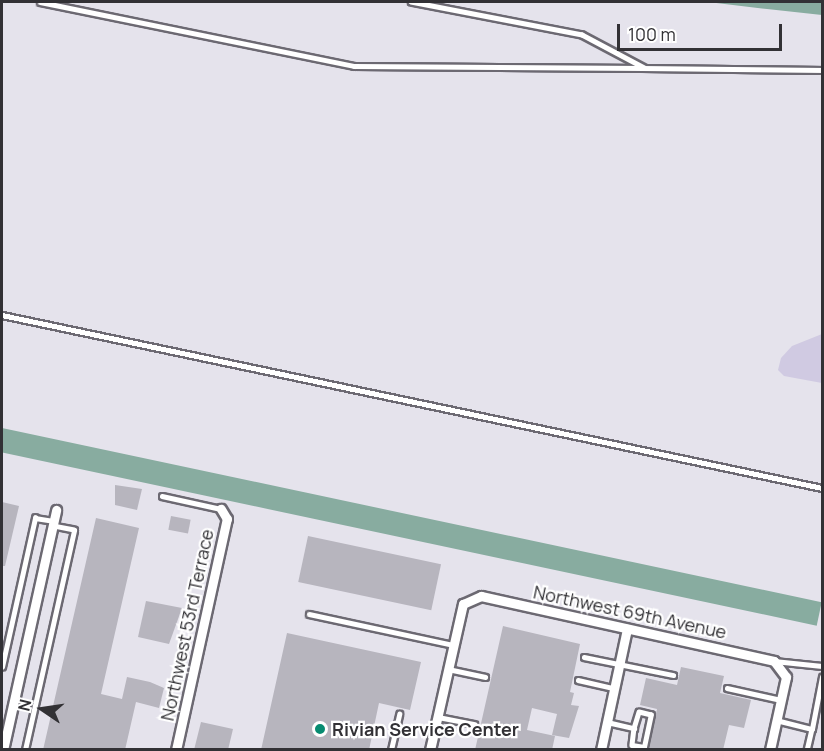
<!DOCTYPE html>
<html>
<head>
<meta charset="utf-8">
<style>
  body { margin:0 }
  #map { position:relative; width:824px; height:751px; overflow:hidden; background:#e5e3ec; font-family:Manrope,sans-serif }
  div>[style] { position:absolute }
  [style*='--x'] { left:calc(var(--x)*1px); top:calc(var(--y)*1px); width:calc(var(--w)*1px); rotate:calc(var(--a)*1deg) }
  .green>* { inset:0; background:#d0cae2 }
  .water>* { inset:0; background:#88aca0; transform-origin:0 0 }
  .building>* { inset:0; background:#b7b5be; transform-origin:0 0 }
  .roads { filter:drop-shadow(2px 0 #6c6972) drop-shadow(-2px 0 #6c6972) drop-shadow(0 2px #6c6972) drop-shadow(0 -2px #6c6972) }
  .service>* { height:4.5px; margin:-2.25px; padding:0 2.25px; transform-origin:2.25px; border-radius:2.25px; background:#fff }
  .minor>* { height:9px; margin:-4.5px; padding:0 4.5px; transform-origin:4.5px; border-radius:4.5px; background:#fff }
  .dots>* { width:16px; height:16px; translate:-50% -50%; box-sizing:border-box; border:3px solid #fff; border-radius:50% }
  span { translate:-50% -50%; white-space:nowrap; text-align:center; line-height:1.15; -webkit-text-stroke:4.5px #fff; paint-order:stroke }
  .street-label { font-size:18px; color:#323135 }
  .poi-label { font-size:18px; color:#323135; font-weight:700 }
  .left { translate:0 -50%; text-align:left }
  .frame { position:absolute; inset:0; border:3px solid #323135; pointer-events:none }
  .north { position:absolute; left:12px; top:679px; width:60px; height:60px; -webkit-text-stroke:4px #fff; paint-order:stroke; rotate:283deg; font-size:16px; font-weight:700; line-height:24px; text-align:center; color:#323135 }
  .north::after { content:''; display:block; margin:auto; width:21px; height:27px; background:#323135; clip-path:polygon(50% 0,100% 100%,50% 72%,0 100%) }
  .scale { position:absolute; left:617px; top:24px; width:165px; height:27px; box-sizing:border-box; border:3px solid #323135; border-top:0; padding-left:8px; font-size:18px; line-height:21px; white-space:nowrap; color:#323135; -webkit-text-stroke:4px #fff; paint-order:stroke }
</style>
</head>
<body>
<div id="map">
  <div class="green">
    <i style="clip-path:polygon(822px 334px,822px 383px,784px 376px,778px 370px,781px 358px,792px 346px)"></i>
  </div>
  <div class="water">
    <i style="clip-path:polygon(708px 2px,822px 2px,822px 15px,767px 9px)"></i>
    <i style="left:2px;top:428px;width:838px;height:24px;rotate:12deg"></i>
  </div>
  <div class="building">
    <i style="clip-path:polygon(115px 485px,142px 489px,137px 510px,115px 505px)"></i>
    <i style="clip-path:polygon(2px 502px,19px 506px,5px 566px,2px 566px)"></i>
    <i style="left:171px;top:516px;width:20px;height:14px;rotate:11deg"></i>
    <i style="clip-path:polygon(96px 518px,139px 528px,101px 694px,122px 699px,127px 677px,150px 682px,164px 688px,159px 708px,136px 702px,125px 750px,43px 750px)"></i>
    <i style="left:308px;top:536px;width:136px;height:47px;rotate:12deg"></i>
    <i style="clip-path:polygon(146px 601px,182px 608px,169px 644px,138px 637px)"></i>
    <i style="clip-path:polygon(503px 626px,580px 644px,570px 692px,574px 693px,571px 705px,579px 706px,569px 738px,552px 735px,557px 714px,532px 708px,527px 730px,555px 736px,552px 750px,475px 750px)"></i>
    <i style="clip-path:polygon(287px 633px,421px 662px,410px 710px,379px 703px,369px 750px,261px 750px)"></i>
    <i style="clip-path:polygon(681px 667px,724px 676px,720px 693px,751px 700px,744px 728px,729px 725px,723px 750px,648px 750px,657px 709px,640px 705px,646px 678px,677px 685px)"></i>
    <i style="clip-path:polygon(201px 722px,233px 729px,228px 750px,194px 750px)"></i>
  </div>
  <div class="roads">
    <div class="service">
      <i style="--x:40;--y:2;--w:320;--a:11.5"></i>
      <i style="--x:354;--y:66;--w:290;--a:0.4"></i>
      <i style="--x:644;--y:68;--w:70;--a:-152"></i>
      <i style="--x:582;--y:35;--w:174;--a:-169.1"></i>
      <i style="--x:644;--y:68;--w:178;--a:0.6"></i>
      <i style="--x:2;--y:315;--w:838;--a:11.91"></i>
      <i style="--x:162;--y:496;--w:60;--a:12.4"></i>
      <i style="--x:309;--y:614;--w:148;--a:12.1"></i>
      <i style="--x:584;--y:657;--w:91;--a:11.4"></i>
      <i style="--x:774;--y:661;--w:48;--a:5.9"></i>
      <i style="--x:2;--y:667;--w:153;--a:-77.5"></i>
      <i style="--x:35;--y:518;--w:18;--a:9"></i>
      <i style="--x:448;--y:669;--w:38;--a:12"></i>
      <i style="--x:578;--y:680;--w:37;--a:13"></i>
      <i style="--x:727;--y:688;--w:55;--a:12.5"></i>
      <i style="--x:438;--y:717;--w:37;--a:11"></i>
      <i style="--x:776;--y:720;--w:37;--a:14"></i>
      <i style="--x:812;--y:729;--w:22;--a:103"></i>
      <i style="--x:607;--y:722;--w:28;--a:13"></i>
      <i style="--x:634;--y:728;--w:17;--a:97"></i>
      <i style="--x:632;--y:745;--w:12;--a:9"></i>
      <i style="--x:644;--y:747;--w:33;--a:-78"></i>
      <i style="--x:651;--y:715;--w:12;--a:-166"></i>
      <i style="--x:639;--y:712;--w:17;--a:107"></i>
      <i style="--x:812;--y:729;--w:53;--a:-79.1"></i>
      <i style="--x:25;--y:750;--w:225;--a:-77.4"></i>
      <i style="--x:74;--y:530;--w:20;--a:-169"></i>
      <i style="--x:391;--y:750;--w:37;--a:-77"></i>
    </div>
    <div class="minor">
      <i style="--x:3;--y:750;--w:246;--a:-77.5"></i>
      <i style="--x:176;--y:750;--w:237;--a:-77.6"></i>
      <i style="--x:227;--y:519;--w:12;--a:-121"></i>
      <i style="--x:430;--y:750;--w:150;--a:-77.3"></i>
      <i style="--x:463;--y:604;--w:20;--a:-24"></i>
      <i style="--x:481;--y:596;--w:300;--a:12.5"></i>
      <i style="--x:774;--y:661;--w:20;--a:53"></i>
      <i style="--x:786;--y:677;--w:75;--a:102.4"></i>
      <i style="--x:601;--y:750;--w:124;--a:-77.9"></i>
    </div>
  </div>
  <div class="dots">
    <i style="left:320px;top:729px;background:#078b71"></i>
  </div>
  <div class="street-label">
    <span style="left:630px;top:612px;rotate:12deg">Northwest 69th Avenue</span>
    <span style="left:187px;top:625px;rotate:-78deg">Northwest 53rd Terrace</span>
  </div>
  <div class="poi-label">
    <span class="left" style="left:332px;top:729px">Rivian Service Center</span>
  </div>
  <div class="frame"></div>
  <div class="north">N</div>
  <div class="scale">100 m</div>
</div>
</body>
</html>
